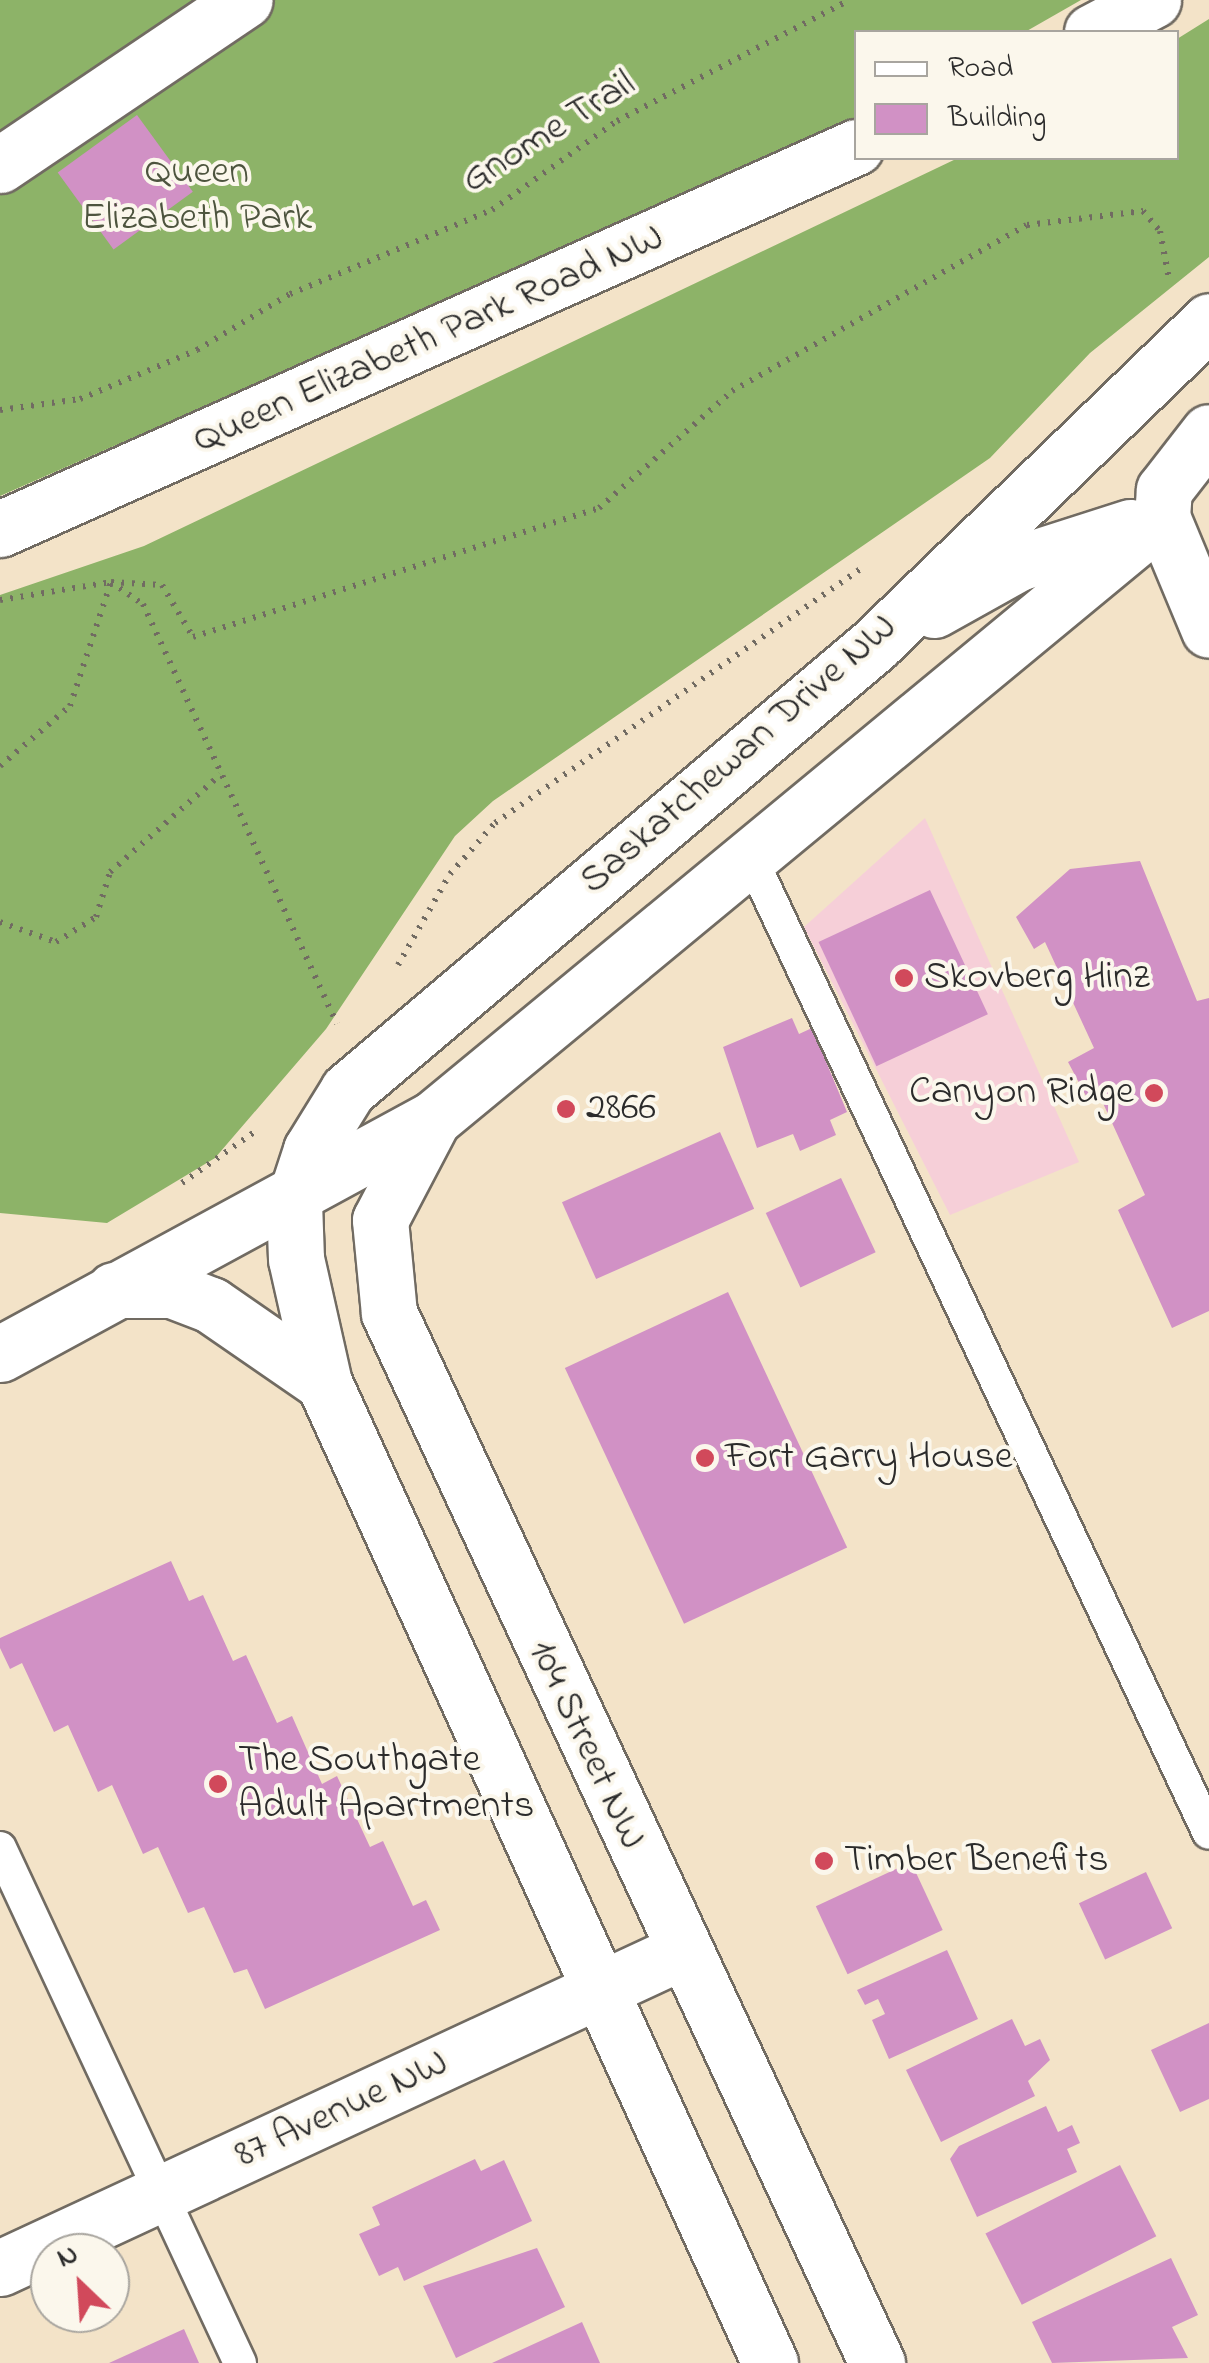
<!DOCTYPE html>
<html>
<head>
<meta charset="utf-8">
<style>
  body { margin:0 }
  #map { position:relative; width:1209px; height:2363px; overflow:hidden; background:#f3e3c8; font-family:"Indie Flower",sans-serif }
  div>[style] { position:absolute }
  [style*='--x'] { left:calc(var(--x)*1px); top:calc(var(--y)*1px); width:calc(var(--w)*1px); rotate:calc(var(--a)*1deg) }
  .built>* { inset:0; background:#f6cfd8 }
  .forest>* { inset:0; background:#8db368 }
  .building>* { inset:0; background:#d191c5; transform-origin:0 0 }
  .path>* { height:6px; margin-top:-3px; transform-origin:0; background:repeating-linear-gradient(90deg,#716b62 0 2.5px,transparent 0 10.5px) }
  .roads { filter:drop-shadow(2px 0 #716b62) drop-shadow(-2px 0 #716b62) drop-shadow(0 2px #716b62) drop-shadow(0 -2px #716b62) }
  .service>* { height:32px; margin:-16px; padding:0 16px; transform-origin:16px; border-radius:16px; background:#fff }
  .minor>* { height:55px; margin:-27.5px; padding:0 27.5px; transform-origin:27.5px; border-radius:27.5px; background:#fff }
  .tertiary>* { height:55px; margin:-27.5px; padding:0 27.5px; transform-origin:27.5px; border-radius:27.5px; background:#fff }
  .secondary>* { height:55px; margin:-27.5px; padding:0 27.5px; transform-origin:27.5px; border-radius:27.5px; background:#fff }
  .dots>* { width:28px; height:28px; translate:-50% -50%; box-sizing:border-box; border:5px solid #fbf7ec; border-radius:50% }
  span { translate:-50% -50%; white-space:nowrap; text-align:center; line-height:1.15; -webkit-text-stroke:8px #fbf7ec; paint-order:stroke }
  .street-label { font-size:40px; color:#2b2b2b }
  .park-label { font-size:40px; color:#4d543e }
  .poi-label { font-size:40px; color:#2b2b2b }
  .left { translate:0 -50%; text-align:left }
  .right { translate:-100% -50%; text-align:right }
  .legend { position:absolute; left:854px; top:30px; width:325px; height:130px; box-sizing:border-box; background:#fbf7ec; border:2px solid #a8a59f; margin:0; padding:12px 18px; list-style:none; font-size:30px; color:#2b2b2b }
  .legend li { display:flex; align-items:center; gap:20px; height:50px }
  .legend b { width:50px; border:2px solid #a8a59f }
  .north { position:absolute; left:30px; top:2233px; width:100px; height:100px; box-sizing:border-box; background:#fbf7ec; border:2px solid #a8a59f; border-radius:50%; rotate:335deg; font-size:28px; font-weight:700; line-height:40px; text-align:center; color:#2b2b2b }
  .north::after { content:''; display:block; margin:auto; width:35px; height:45px; background:#d1495b; clip-path:polygon(50% 0,100% 100%,50% 72%,0 100%) }
</style>
</head>
<body>
<div id="map">
  <div class="built">
    <i style="clip-path:polygon(925px 818px,1079px 1162px,950px 1215px,804px 927px)"></i>
  </div>
  <div class="forest">
    <i style="clip-path:polygon(0 0,1081px 0,1025px 32px,856px 32px,856px 121px,0 496px)"></i>
    <i style="clip-path:polygon(1209px 19px,1209px 257px,1090px 353px,990px 458px,493px 801px,455px 836px,326px 1029px,215px 1158px,107px 1223px,0 1213px,0 595px,144px 546px,958px 158px,1176px 158px,1177px 39px)"></i>
  </div>
  <div class="building">
    <i style="left:137px;top:115px;width:95px;height:98px;rotate:54deg"></i>
    <i style="clip-path:polygon(1140px 861px,1197px 1001px,1209px 998px,1209px 1311px,1172px 1328px,1118px 1210px,1145px 1195px,1097px 1090px,1086px 1096px,1068px 1062px,1094px 1048px,1045px 942px,1034px 949px,1016px 917px,1070px 869px)"></i>
    <i style="left:930px;top:890px;width:137px;height:123px;rotate:65deg"></i>
    <i style="clip-path:polygon(792px 1018px,799px 1034px,812px 1028px,847px 1112px,830px 1120px,836px 1135px,800px 1151px,793px 1134px,757px 1148px,723px 1047px)"></i>
    <i style="left:720px;top:1132px;width:84px;height:173px;rotate:66deg"></i>
    <i style="left:841px;top:1178px;width:82px;height:83px;rotate:65deg"></i>
    <i style="left:728px;top:1292px;width:282px;height:180px;rotate:65deg"></i>
    <i style="clip-path:polygon(171px 1561px,189px 1601px,203px 1595px,233px 1661px,246px 1655px,277px 1723px,292px 1716px,322px 1784px,337px 1776px,370px 1847px,383px 1841px,413px 1906px,426px 1900px,440px 1930px,265px 2009px,247px 1969px,234px 1973px,204px 1907px,188px 1913px,158px 1847px,143px 1854px,112px 1785px,98px 1792px,68px 1725px,54px 1732px,22px 1663px,10px 1669px,0 1648px,0 1638px)"></i>
    <i style="left:911px;top:1862px;width:75px;height:105px;rotate:65deg"></i>
    <i style="left:1146px;top:1872px;width:62px;height:74px;rotate:65deg"></i>
    <i style="clip-path:polygon(947px 1950px,978px 2019px,889px 2059px,872px 2020px,885px 2014px,878px 1999px,865px 2005px,857px 1990px)"></i>
    <i style="clip-path:polygon(1012px 2019px,1025px 2046px,1040px 2039px,1050px 2060px,1028px 2081px,1035px 2096px,941px 2142px,906px 2070px)"></i>
    <i style="clip-path:polygon(1209px 2023px,1209px 2099px,1180px 2112px,1151px 2050px)"></i>
    <i style="clip-path:polygon(1046px 2106px,1058px 2132px,1072px 2125px,1080px 2143px,1067px 2149px,1077px 2172px,977px 2217px,950px 2159px,959px 2146px)"></i>
    <i style="clip-path:polygon(475px 2159px,481px 2171px,504px 2160px,532px 2221px,404px 2281px,398px 2267px,379px 2276px,359px 2234px,380px 2225px,372px 2207px)"></i>
    <i style="left:1120px;top:2165px;width:80px;height:151px;rotate:63deg"></i>
    <i style="clip-path:polygon(537px 2248px,565px 2307px,456px 2358px,423px 2286px)"></i>
    <i style="clip-path:polygon(1171px 2258px,1198px 2315px,1172px 2327px,1188px 2358px,1052px 2363px,1032px 2322px)"></i>
    <i style="clip-path:polygon(582px 2322px,600px 2363px,492px 2363px)"></i>
    <i style="clip-path:polygon(184px 2329px,199px 2363px,109px 2363px)"></i>
  </div>
  <div class="path">
    <i style="--x:0;--y:410;--w:81;--a:-7.8"></i>
    <i style="--x:80;--y:399;--w:127;--a:-22.7"></i>
    <i style="--x:197;--y:350;--w:109;--a:-31.1"></i>
    <i style="--x:290;--y:294;--w:219;--a:-22.6"></i>
    <i style="--x:492;--y:210;--w:153;--a:-35.5"></i>
    <i style="--x:617;--y:121;--w:262;--a:-27.5"></i>
    <i style="--x:0;--y:600;--w:112;--a:-9.2"></i>
    <i style="--x:111;--y:582;--w:39;--a:35"></i>
    <i style="--x:143;--y:604;--w:462;--a:65.2"></i>
    <i style="--x:0;--y:766;--w:92;--a:-40.6"></i>
    <i style="--x:70;--y:706;--w:131;--a:-71.7"></i>
    <i style="--x:111;--y:582;--w:51;--a:3.4"></i>
    <i style="--x:162;--y:585;--w:61;--a:59.2"></i>
    <i style="--x:193;--y:637;--w:426;--a:-17.6"></i>
    <i style="--x:599;--y:508;--w:177;--a:-41.3"></i>
    <i style="--x:732;--y:391;--w:338;--a:-29.4"></i>
    <i style="--x:1027;--y:225;--w:117;--a:-6.9"></i>
    <i style="--x:1143;--y:211;--w:26;--a:50"></i>
    <i style="--x:1160;--y:231;--w:49;--a:79.4"></i>
    <i style="--x:0;--y:922;--w:59;--a:19.7"></i>
    <i style="--x:56;--y:942;--w:47;--a:-32"></i>
    <i style="--x:96;--y:917;--w:47;--a:-72.7"></i>
    <i style="--x:110;--y:872;--w:147;--a:-41.4"></i>
    <i style="--x:398;--y:965;--w:105;--a:-60.3"></i>
    <i style="--x:450;--y:874;--w:68;--a:-48.6"></i>
    <i style="--x:495;--y:823;--w:449;--a:-34.8"></i>
    <i style="--x:182;--y:1183;--w:87;--a:-35.2"></i>
  </div>
  <div class="roads">
    <div class="service">
      <i style="--x:750;--y:856;--w:1079;--a:64.84"></i>
      <i style="--x:0;--y:1848;--w:568;--a:65.01"></i>
    </div>
    <div class="minor">
      <i style="--x:0;--y:165;--w:295;--a:-34"></i>
      <i style="--x:0;--y:2268;--w:753;--a:-24.9"></i>
    </div>
    <div class="tertiary">
      <i style="--x:433;--y:1119;--w:114;--a:117.7"></i>
      <i style="--x:380;--y:1220;--w:93;--a:84.5"></i>
      <i style="--x:389;--y:1313;--w:1158;--a:65.07"></i>
    </div>
    <div class="secondary">
      <i style="--x:1092;--y:32;--w:69;--a:-27.7"></i>
      <i style="--x:1162;--y:517;--w:122;--a:67.4"></i>
      <i style="--x:0;--y:529;--w:937;--a:-24.05"></i>
      <i style="--x:934;--y:610;--w:96;--a:-29.2"></i>
      <i style="--x:1018;--y:563;--w:118;--a:-17.8"></i>
      <i style="--x:114;--y:1290;--w:58;--a:0"></i>
      <i style="--x:172;--y:1290;--w:42;--a:21"></i>
      <i style="--x:211;--y:1305;--w:137;--a:34.6"></i>
      <i style="--x:0;--y:1354;--w:493;--a:-28.5"></i>
      <i style="--x:433;--y:1119;--w:945;--a:-39.55"></i>
      <i style="--x:1162;--y:517;--w:27;--a:-86"></i>
      <i style="--x:1164;--y:490;--w:73;--a:-52.2"></i>
      <i style="--x:770;--y:2363;--w:1077;--a:-114.47"></i>
      <i style="--x:324;--y:1383;--w:127;--a:-102.7"></i>
      <i style="--x:296;--y:1259;--w:57;--a:-92"></i>
      <i style="--x:294;--y:1202;--w:55;--a:-71.9"></i>
      <i style="--x:311;--y:1150;--w:70;--a:-58.3"></i>
      <i style="--x:348;--y:1090;--w:689;--a:-40.23"></i>
      <i style="--x:874;--y:645;--w:466;--a:-44"></i>
    </div>
  </div>
  <div class="dots">
    <i style="left:904px;top:978px;background:#d1495b"></i>
    <i style="left:1154px;top:1093px;background:#d1495b"></i>
    <i style="left:566px;top:1109px;background:#d1495b"></i>
    <i style="left:705px;top:1458px;background:#d1495b"></i>
    <i style="left:218px;top:1784px;background:#d1495b"></i>
    <i style="left:824px;top:1861px;background:#d1495b"></i>
  </div>
  <div class="street-label">
    <span style="left:549px;top:133px;rotate:-32deg">Gnome Trail</span>
    <span style="left:429px;top:340px;rotate:-24deg">Queen Elizabeth Park Road NW</span>
    <span style="left:739px;top:755px;rotate:-41deg">Saskatchewan Drive NW</span>
    <span style="left:586px;top:1745px;rotate:65deg">104 Street NW</span>
    <span style="left:342px;top:2110px;rotate:-25deg">87 Avenue NW</span>
  </div>
  <div class="park-label">
    <span style="left:197px;top:196px">Queen<br>Elizabeth Park</span>
  </div>
  <div class="poi-label">
    <span class="left" style="left:924px;top:978px">Skovberg Hinz</span>
    <span class="right" style="left:1134px;top:1093px">Canyon Ridge</span>
    <span class="left" style="left:586px;top:1109px">2866</span>
    <span class="left" style="left:725px;top:1458px">Fort Garry House</span>
    <span class="left" style="left:238px;top:1784px">The Southgate<br>Adult Apartments</span>
    <span class="left" style="left:844px;top:1861px">Timber Benefits</span>
  </div>
  <ul class="legend">
  <li><b style="height:12px;background:#fff"></b>Road</li>
  <li><b style="height:28px;background:#d191c5"></b>Building</li>
  </ul>
  <div class="north">N</div>
</div>
</body>
</html>
